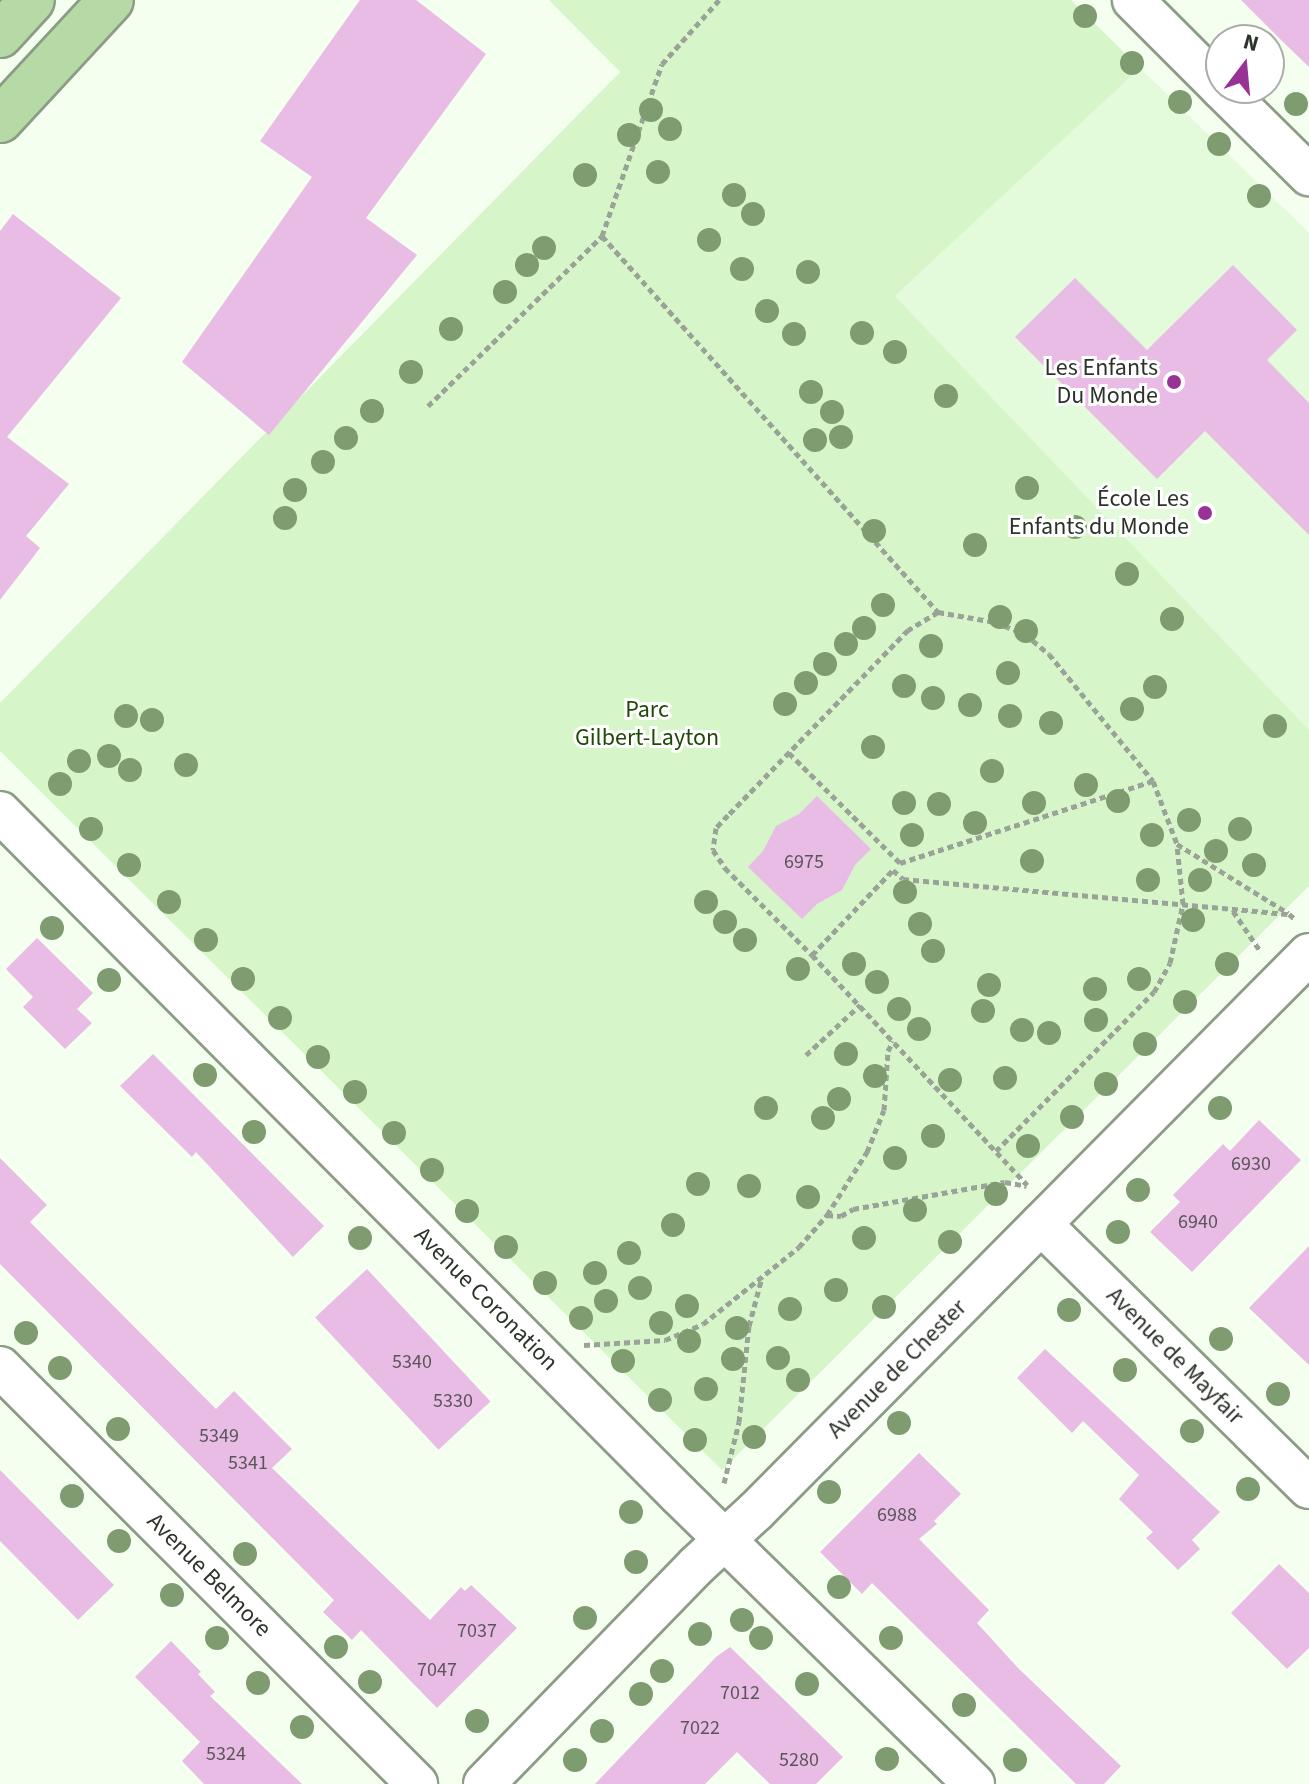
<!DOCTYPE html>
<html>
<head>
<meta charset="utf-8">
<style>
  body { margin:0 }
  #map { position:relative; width:1309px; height:1784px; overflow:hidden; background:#f4fff0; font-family:"Source Sans 3",sans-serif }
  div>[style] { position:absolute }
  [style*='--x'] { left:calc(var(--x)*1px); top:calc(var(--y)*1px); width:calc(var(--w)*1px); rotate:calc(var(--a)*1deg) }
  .built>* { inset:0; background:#e3fadb }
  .green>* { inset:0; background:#d6f6ca }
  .building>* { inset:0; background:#e8bce5; transform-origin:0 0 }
  .path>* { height:5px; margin-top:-2.5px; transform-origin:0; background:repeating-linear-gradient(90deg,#9aa397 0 6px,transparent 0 10px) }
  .roads { filter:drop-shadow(2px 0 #8c9c86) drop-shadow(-2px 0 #8c9c86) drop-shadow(0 2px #8c9c86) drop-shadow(0 -2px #8c9c86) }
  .minor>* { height:40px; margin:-20px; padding:0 20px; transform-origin:20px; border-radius:20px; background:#fff }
  .major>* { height:44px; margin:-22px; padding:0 22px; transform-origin:22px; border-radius:22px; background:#b5daa6 }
  .trees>* { width:24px; height:24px; margin:-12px; border-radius:50%; background:#7f9b70 }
  .dots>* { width:22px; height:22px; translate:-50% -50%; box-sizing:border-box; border:4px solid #fff; border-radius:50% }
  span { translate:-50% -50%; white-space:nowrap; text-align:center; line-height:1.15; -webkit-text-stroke:6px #fff; paint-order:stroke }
  .number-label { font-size:20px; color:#5b5559 }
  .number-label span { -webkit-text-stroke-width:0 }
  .poi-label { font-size:24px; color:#2c332a }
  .right { translate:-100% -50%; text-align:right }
  .park-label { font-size:24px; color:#1f4907 }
  .street-label { font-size:24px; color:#2c332a }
  .north { position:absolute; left:1205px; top:24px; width:80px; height:80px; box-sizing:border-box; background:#fff; border:2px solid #abadaa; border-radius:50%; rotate:16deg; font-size:22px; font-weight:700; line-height:32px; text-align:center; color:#2c332a }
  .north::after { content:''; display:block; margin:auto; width:28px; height:36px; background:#983297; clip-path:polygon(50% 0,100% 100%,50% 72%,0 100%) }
</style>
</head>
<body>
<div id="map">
  <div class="built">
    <i style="clip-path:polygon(1140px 68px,1309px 233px,1309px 730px,895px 296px)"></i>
  </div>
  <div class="green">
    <i style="clip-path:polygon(549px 0,1071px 0,1140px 68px,895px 296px,1309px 730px,1309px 886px,722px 1470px,0 751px,0 703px,620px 72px)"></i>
  </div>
  <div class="building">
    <i style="clip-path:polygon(360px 0,416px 0,486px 54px,366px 218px,417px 255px,269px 435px,182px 362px,312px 177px,260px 141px)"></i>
    <i style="clip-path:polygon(1241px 0,1309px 0,1309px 67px,1281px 40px)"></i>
    <i style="clip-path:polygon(13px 214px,121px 298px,7px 437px,69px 484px,26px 536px,40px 548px,0 600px,0 231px)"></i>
    <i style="clip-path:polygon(1233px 265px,1297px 330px,1267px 360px,1309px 403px,1309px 535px,1205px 431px,1157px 479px,1015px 337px,1075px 278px,1147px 350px)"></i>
    <i style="clip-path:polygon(817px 796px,871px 849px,855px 865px,842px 890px,817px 904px,802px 919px,748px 867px,763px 851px,776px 826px,799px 814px)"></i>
    <i style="clip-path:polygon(37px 938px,93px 993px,77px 1009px,92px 1023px,65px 1049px,23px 1007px,33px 997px,6px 969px)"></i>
    <i style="clip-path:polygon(153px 1054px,324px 1226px,293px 1257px,196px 1152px,192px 1157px,120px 1086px)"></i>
    <i style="clip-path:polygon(1259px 1120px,1301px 1160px,1192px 1272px,1150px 1232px,1180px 1202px,1173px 1195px,1223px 1144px,1230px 1151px)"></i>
    <i style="clip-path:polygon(0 1158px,47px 1205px,30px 1222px,216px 1409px,234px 1391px,292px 1449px,272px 1468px,430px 1620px,461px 1587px,465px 1591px,471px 1585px,517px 1628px,437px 1708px,361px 1630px,352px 1640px,323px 1612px,334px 1600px,0 1264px)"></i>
    <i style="clip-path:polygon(1309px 1246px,1309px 1365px,1249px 1308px)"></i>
    <i style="left:367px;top:1269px;width:181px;height:71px;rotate:47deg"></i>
    <i style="clip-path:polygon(1045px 1349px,1220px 1512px,1192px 1540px,1200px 1549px,1178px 1570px,1146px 1538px,1153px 1532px,1119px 1499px,1139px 1475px,1083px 1421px,1072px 1433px,1017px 1378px)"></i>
    <i style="clip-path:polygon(919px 1453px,961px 1494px,934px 1521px,937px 1524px,919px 1539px,989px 1610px,977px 1623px,1019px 1669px,1121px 1766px,1104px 1784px,1076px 1784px,872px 1583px,862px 1594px,820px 1552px)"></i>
    <i style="clip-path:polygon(0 1470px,114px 1585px,78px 1620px,0 1541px)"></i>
    <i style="clip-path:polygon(1279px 1564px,1309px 1593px,1309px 1648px,1287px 1669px,1231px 1613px)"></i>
    <i style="clip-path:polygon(171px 1641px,201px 1672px,198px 1674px,215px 1692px,210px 1696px,302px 1784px,204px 1784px,182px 1761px,200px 1742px,135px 1677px)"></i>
    <i style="clip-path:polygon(730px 1647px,843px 1757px,816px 1784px,770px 1784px,737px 1752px,705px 1784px,595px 1784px,716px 1657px)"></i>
  </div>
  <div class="path">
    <i style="--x:602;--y:236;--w:504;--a:48.22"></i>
    <i style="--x:938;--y:612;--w:35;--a:149"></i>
    <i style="--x:908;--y:630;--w:258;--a:134.2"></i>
    <i style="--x:728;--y:815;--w:18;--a:133"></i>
    <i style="--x:716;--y:828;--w:22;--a:98"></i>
    <i style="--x:713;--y:850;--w:22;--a:56"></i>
    <i style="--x:725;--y:868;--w:123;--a:45"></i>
    <i style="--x:812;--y:955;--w:315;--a:46.9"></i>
    <i style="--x:428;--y:406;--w:243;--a:-44.3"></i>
    <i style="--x:602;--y:236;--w:182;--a:-70.8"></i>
    <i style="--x:662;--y:64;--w:86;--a:-48.3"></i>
    <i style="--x:938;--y:612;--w:58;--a:10"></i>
    <i style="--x:995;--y:622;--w:32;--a:22"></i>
    <i style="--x:1025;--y:634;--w:31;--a:40"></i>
    <i style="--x:1049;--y:654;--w:164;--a:50.7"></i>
    <i style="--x:1153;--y:781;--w:67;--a:69.1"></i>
    <i style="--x:1177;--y:844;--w:131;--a:31.9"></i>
    <i style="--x:789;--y:753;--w:156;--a:44.7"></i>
    <i style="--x:900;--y:863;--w:266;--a:-18"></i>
    <i style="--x:1233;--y:911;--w:50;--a:55.7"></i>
    <i style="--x:812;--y:955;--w:117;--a:-46.4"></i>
    <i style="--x:893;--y:870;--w:13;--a:42"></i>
    <i style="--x:903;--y:879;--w:388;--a:5.2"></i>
    <i style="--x:1289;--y:914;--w:8;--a:40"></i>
    <i style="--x:806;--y:1055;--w:74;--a:-42.8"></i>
    <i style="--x:996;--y:1151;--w:224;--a:-45.2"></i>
    <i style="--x:1154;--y:992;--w:33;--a:-61"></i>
    <i style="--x:1170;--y:963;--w:60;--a:-77.6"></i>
    <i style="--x:1183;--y:904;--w:59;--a:-95.8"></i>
    <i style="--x:827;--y:1215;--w:14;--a:4"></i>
    <i style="--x:841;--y:1216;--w:14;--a:-30"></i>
    <i style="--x:853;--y:1209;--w:154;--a:-10.1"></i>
    <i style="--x:1005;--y:1182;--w:22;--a:10"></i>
    <i style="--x:584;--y:1345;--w:81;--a:-3.5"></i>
    <i style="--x:665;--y:1340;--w:41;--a:-22.8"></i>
    <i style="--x:703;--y:1324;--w:123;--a:-38.7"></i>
    <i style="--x:799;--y:1247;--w:43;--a:-48.8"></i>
    <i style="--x:827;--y:1215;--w:75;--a:-57.6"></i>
    <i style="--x:867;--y:1152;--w:45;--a:-68"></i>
    <i style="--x:884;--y:1110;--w:59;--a:-86.1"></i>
    <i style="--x:888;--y:1051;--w:11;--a:-63"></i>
    <i style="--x:724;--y:1483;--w:63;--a:-76.2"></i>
    <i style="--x:739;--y:1422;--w:97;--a:-84.1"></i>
    <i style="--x:749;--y:1326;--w:47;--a:-75.1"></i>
  </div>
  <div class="roads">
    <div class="minor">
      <i style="--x:1133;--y:0;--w:124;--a:45"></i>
      <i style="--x:1221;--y:88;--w:124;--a:44.7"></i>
      <i style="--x:0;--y:812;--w:963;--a:45.17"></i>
      <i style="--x:679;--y:1495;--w:413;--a:44.4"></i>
      <i style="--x:1041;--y:1224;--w:376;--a:44.6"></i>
      <i style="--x:0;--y:1367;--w:590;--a:45"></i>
      <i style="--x:484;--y:1784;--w:305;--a:-45.8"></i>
      <i style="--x:697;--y:1565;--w:80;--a:-42.5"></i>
      <i style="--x:756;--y:1511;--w:785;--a:-45.21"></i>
    </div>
    <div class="major">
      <i style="--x:0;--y:35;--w:47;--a:-47.6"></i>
      <i style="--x:0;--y:120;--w:163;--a:-47.2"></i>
    </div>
  </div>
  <div class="trees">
    <i style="left:1085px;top:16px"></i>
    <i style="left:1132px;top:63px"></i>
    <i style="left:1180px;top:102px"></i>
    <i style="left:1296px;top:104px"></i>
    <i style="left:651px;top:110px"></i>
    <i style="left:670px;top:129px"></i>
    <i style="left:629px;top:135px"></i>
    <i style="left:1219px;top:144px"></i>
    <i style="left:658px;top:172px"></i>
    <i style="left:585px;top:175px"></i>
    <i style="left:734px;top:195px"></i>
    <i style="left:1259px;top:196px"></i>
    <i style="left:753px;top:214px"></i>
    <i style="left:709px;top:240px"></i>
    <i style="left:544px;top:248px"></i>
    <i style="left:527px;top:265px"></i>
    <i style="left:742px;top:269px"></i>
    <i style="left:808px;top:272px"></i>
    <i style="left:505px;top:292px"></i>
    <i style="left:767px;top:311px"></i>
    <i style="left:451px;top:329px"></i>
    <i style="left:862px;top:333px"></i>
    <i style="left:794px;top:334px"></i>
    <i style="left:895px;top:352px"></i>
    <i style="left:411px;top:372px"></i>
    <i style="left:811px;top:392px"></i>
    <i style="left:946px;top:396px"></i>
    <i style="left:372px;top:411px"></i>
    <i style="left:832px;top:412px"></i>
    <i style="left:841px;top:437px"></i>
    <i style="left:346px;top:438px"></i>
    <i style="left:815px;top:440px"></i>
    <i style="left:323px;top:462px"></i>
    <i style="left:1027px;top:488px"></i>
    <i style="left:295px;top:490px"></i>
    <i style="left:285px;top:518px"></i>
    <i style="left:1075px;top:527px"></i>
    <i style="left:874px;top:531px"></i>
    <i style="left:975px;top:545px"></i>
    <i style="left:1127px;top:574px"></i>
    <i style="left:883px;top:605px"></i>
    <i style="left:1000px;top:617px"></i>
    <i style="left:1172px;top:619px"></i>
    <i style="left:864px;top:628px"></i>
    <i style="left:1026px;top:631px"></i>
    <i style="left:846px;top:644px"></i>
    <i style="left:931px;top:646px"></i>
    <i style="left:825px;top:664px"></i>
    <i style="left:1008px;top:673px"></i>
    <i style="left:806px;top:683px"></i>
    <i style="left:904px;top:686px"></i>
    <i style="left:1155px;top:687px"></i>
    <i style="left:933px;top:698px"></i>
    <i style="left:785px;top:704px"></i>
    <i style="left:970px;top:705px"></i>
    <i style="left:1132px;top:709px"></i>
    <i style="left:126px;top:716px"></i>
    <i style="left:1010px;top:716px"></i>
    <i style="left:152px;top:720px"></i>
    <i style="left:1051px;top:723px"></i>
    <i style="left:1275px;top:726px"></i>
    <i style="left:873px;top:747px"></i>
    <i style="left:109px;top:756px"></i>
    <i style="left:79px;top:761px"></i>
    <i style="left:186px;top:765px"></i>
    <i style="left:130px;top:770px"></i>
    <i style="left:992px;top:771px"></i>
    <i style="left:60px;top:784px"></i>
    <i style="left:1086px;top:785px"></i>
    <i style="left:1118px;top:801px"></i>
    <i style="left:904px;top:803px"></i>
    <i style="left:1034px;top:803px"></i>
    <i style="left:939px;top:804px"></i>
    <i style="left:1189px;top:820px"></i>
    <i style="left:975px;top:823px"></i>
    <i style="left:91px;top:829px"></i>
    <i style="left:1240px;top:829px"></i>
    <i style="left:912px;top:835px"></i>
    <i style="left:1152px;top:835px"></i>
    <i style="left:1216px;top:851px"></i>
    <i style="left:1032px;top:861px"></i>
    <i style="left:129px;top:865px"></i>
    <i style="left:1254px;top:865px"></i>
    <i style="left:1148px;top:880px"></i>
    <i style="left:1200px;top:880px"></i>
    <i style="left:905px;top:892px"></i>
    <i style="left:169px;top:902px"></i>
    <i style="left:706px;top:902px"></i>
    <i style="left:1193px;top:920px"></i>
    <i style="left:725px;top:922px"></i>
    <i style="left:920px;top:924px"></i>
    <i style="left:52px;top:928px"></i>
    <i style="left:206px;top:940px"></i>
    <i style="left:745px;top:940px"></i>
    <i style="left:933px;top:951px"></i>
    <i style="left:854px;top:964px"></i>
    <i style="left:1227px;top:964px"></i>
    <i style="left:798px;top:969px"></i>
    <i style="left:243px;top:979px"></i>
    <i style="left:1139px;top:979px"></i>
    <i style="left:109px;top:980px"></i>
    <i style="left:877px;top:982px"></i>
    <i style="left:989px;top:985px"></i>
    <i style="left:1095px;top:989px"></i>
    <i style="left:1185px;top:1002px"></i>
    <i style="left:899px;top:1009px"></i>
    <i style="left:983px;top:1011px"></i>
    <i style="left:280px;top:1018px"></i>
    <i style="left:1096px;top:1020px"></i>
    <i style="left:919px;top:1029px"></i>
    <i style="left:1022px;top:1030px"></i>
    <i style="left:1049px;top:1033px"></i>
    <i style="left:1145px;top:1044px"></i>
    <i style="left:846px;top:1054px"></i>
    <i style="left:318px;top:1057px"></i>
    <i style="left:205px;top:1075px"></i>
    <i style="left:875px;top:1076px"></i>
    <i style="left:1005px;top:1078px"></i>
    <i style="left:950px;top:1080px"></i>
    <i style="left:1106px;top:1084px"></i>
    <i style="left:355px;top:1092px"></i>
    <i style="left:839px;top:1099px"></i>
    <i style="left:766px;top:1108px"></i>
    <i style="left:1220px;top:1108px"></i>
    <i style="left:1072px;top:1117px"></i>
    <i style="left:823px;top:1118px"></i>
    <i style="left:254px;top:1132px"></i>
    <i style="left:394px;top:1133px"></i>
    <i style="left:933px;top:1136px"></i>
    <i style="left:1028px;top:1146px"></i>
    <i style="left:895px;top:1158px"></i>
    <i style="left:432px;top:1170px"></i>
    <i style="left:698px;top:1184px"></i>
    <i style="left:749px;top:1186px"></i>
    <i style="left:1138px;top:1190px"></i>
    <i style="left:996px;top:1194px"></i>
    <i style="left:808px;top:1197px"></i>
    <i style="left:915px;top:1210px"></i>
    <i style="left:467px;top:1211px"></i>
    <i style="left:673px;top:1225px"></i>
    <i style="left:1118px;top:1232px"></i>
    <i style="left:360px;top:1238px"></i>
    <i style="left:864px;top:1238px"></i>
    <i style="left:950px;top:1242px"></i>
    <i style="left:506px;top:1247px"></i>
    <i style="left:629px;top:1253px"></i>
    <i style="left:595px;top:1273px"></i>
    <i style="left:545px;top:1283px"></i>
    <i style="left:640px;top:1288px"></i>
    <i style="left:836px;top:1290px"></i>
    <i style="left:606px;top:1301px"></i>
    <i style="left:687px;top:1306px"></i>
    <i style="left:884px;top:1307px"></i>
    <i style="left:790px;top:1309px"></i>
    <i style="left:1069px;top:1310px"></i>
    <i style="left:581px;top:1318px"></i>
    <i style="left:661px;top:1323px"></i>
    <i style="left:737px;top:1328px"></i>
    <i style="left:26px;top:1333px"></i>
    <i style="left:1221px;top:1339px"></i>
    <i style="left:689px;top:1341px"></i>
    <i style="left:778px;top:1358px"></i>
    <i style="left:733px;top:1359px"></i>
    <i style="left:623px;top:1361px"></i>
    <i style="left:60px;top:1368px"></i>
    <i style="left:1125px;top:1370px"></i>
    <i style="left:798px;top:1380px"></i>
    <i style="left:706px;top:1389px"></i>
    <i style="left:1278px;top:1394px"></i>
    <i style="left:660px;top:1400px"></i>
    <i style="left:899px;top:1423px"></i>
    <i style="left:118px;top:1429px"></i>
    <i style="left:1192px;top:1431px"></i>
    <i style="left:754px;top:1437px"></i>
    <i style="left:695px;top:1440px"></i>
    <i style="left:1248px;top:1489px"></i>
    <i style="left:829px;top:1492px"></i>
    <i style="left:72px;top:1496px"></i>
    <i style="left:631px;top:1512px"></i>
    <i style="left:119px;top:1541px"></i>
    <i style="left:245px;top:1554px"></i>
    <i style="left:636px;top:1562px"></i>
    <i style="left:839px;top:1587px"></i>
    <i style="left:172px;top:1595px"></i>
    <i style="left:585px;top:1618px"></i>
    <i style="left:742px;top:1620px"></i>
    <i style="left:700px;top:1634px"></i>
    <i style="left:217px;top:1638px"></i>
    <i style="left:761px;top:1638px"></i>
    <i style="left:891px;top:1638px"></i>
    <i style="left:336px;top:1647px"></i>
    <i style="left:662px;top:1671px"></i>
    <i style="left:370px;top:1682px"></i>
    <i style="left:258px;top:1683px"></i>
    <i style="left:807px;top:1684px"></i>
    <i style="left:641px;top:1694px"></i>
    <i style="left:964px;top:1705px"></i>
    <i style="left:477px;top:1721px"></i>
    <i style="left:302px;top:1727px"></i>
    <i style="left:602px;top:1731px"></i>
    <i style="left:887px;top:1759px"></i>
    <i style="left:575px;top:1760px"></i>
    <i style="left:1015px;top:1760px"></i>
  </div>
  <div class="dots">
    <i style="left:1174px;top:382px;background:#983297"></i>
    <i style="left:1205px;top:513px;background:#983297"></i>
  </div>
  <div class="number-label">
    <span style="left:804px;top:862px">6975</span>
    <span style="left:1251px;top:1164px">6930</span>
    <span style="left:1198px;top:1222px">6940</span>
    <span style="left:412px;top:1362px">5340</span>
    <span style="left:453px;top:1401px">5330</span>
    <span style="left:219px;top:1436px">5349</span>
    <span style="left:248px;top:1463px">5341</span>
    <span style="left:897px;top:1515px">6988</span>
    <span style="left:477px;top:1631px">7037</span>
    <span style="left:437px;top:1670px">7047</span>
    <span style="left:740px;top:1693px">7012</span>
    <span style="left:700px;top:1728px">7022</span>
    <span style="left:226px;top:1754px">5324</span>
    <span style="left:799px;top:1760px">5280</span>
  </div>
  <div class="poi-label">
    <span class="right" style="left:1158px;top:382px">Les Enfants<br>Du Monde</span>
    <span class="right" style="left:1189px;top:513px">École Les<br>Enfants du Monde</span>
  </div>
  <div class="park-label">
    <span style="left:647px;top:724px">Parc<br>Gilbert-Layton</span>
  </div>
  <div class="street-label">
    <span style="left:486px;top:1299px;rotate:45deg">Avenue Coronation</span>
    <span style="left:1175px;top:1356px;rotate:45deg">Avenue de Mayfair</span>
    <span style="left:897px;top:1369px;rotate:-45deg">Avenue de Chester</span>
    <span style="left:209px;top:1575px;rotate:45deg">Avenue Belmore</span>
  </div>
  <div class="north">N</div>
</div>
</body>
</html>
